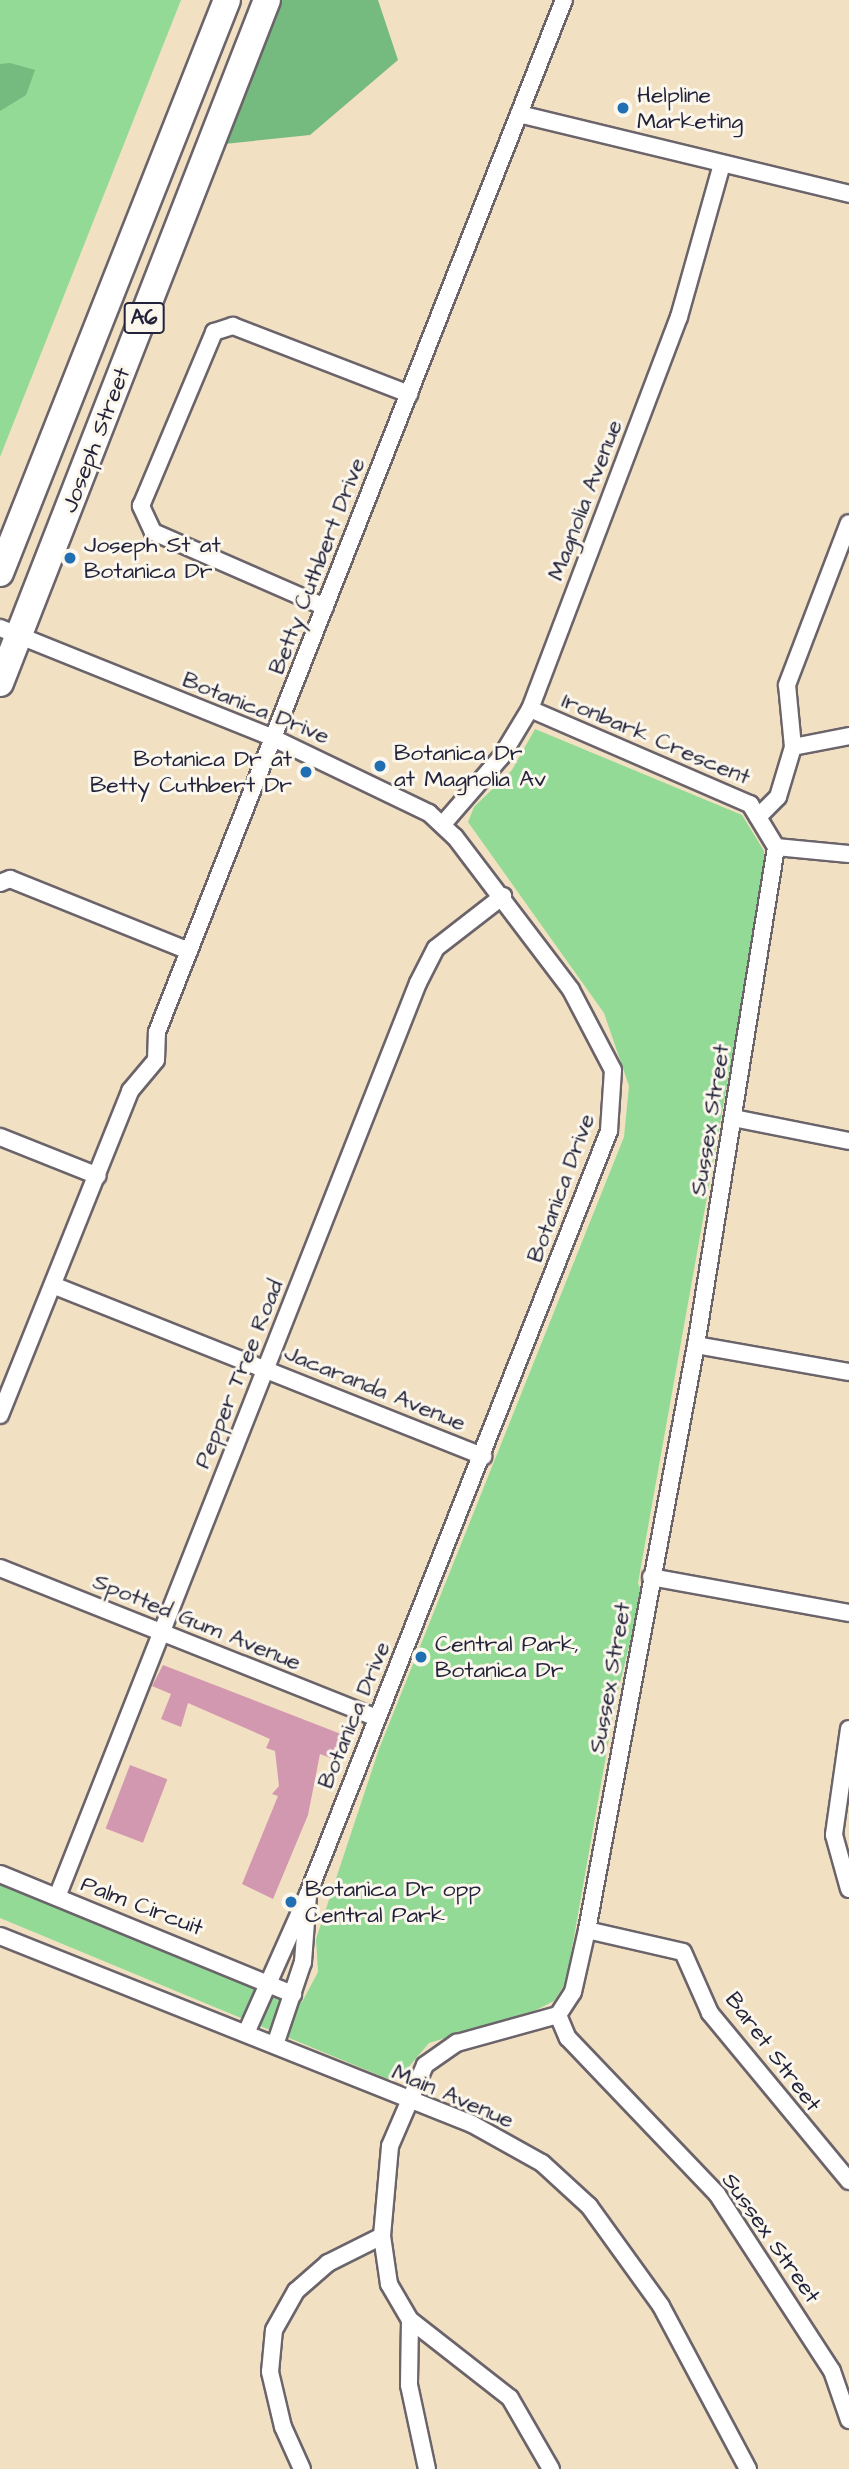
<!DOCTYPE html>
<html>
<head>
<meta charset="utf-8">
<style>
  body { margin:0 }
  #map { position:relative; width:849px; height:2469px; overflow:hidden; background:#f2e0c3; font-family:"Architects Daughter",sans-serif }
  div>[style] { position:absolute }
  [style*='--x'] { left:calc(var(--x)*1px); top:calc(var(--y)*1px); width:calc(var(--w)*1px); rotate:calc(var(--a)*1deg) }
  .green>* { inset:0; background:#92da95 }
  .forest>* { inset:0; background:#75ba7e }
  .building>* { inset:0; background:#d298af; transform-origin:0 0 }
  .roads { filter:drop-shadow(2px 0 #6b646b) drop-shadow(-2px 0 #6b646b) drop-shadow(0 2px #6b646b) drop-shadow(0 -2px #6b646b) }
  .minor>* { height:16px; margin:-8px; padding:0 8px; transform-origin:8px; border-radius:8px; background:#fff }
  .trunk>* { height:26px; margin:-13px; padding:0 13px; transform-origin:13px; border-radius:13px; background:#fff }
  .dots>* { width:19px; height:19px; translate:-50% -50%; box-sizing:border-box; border:4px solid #fbf7ec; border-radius:50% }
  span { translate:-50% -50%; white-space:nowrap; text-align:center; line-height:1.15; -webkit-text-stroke:6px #fbf7ec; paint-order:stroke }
  .shield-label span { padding:2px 5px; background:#fbf7ec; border:2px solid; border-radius:5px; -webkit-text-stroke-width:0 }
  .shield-label { font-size:21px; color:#22223b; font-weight:700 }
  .poi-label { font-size:23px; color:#22223b }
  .left { translate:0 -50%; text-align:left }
  .right { translate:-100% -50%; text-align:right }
  .street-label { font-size:23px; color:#22223b }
</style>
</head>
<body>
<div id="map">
  <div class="green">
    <i style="clip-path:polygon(0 0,181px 0,0 457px)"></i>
    <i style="clip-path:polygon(535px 729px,742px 815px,764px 851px,764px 878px,638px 1583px,642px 1594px,616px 1699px,566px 1982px,554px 2001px,536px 2010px,429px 2043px,401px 2076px,388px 2079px,0 1918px,0 1883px,302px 2002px,318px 1972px,316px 1939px,379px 1749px,624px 1137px,629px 1086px,604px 1013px,468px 822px,474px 807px,512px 770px)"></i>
  </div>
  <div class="forest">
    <i style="clip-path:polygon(281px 0,378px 0,398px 60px,310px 135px,224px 144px)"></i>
    <i style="clip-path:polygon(10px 63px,35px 70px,26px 95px,0 111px,0 64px)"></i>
  </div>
  <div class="building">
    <i style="clip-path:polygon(163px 1665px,341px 1734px,336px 1760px,320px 1754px,308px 1815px,273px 1899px,242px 1884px,278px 1796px,272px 1794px,279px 1786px,275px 1751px,266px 1748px,270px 1739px,188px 1703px,181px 1727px,161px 1719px,171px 1694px,152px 1686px)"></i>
    <i style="left:130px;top:1765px;width:40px;height:68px;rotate:21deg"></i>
  </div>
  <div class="roads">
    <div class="minor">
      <i style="--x:519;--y:114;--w:340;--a:13.6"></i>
      <i style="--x:325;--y:607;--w:188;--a:-156.4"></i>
      <i style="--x:153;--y:532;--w:29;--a:-115"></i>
      <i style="--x:141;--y:506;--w:189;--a:-67.2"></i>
      <i style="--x:214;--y:332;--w:20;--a:-18"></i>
      <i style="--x:233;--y:326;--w:189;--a:21.1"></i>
      <i style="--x:0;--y:628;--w:294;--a:21.9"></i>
      <i style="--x:273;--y:738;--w:173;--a:25.7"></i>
      <i style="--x:429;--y:813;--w:35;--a:43"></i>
      <i style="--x:455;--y:837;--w:192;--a:52.8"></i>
      <i style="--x:571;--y:990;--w:90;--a:62.3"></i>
      <i style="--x:613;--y:1070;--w:61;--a:93.8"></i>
      <i style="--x:609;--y:1131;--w:820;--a:111.53"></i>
      <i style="--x:308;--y:1894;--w:152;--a:114"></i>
      <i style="--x:530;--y:709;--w:240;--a:23.4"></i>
      <i style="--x:750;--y:804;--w:50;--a:58.8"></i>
      <i style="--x:793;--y:747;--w:57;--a:-11.1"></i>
      <i style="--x:758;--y:817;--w:28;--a:-45"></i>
      <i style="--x:778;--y:797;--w:52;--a:-73.3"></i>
      <i style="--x:793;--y:747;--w:62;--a:-95.5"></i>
      <i style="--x:787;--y:685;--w:173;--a:-69.1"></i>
      <i style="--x:443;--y:824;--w:89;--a:-49.1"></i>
      <i style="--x:501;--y:757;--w:56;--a:-58.9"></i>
      <i style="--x:530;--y:709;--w:419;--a:-69.2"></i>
      <i style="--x:679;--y:317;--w:155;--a:-74.3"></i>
      <i style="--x:776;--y:847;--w:73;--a:5.5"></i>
      <i style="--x:0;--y:883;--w:11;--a:-22"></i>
      <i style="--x:10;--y:879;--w:193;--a:21.9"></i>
      <i style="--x:733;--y:1118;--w:118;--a:11.2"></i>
      <i style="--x:0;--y:1137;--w:105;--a:21.7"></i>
      <i style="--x:55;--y:1286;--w:461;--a:21.7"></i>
      <i style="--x:696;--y:1345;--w:155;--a:10"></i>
      <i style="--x:0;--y:1415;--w:349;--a:-68.1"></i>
      <i style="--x:130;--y:1091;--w:40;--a:-50"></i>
      <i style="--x:156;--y:1060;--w:28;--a:-88"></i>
      <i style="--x:157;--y:1032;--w:1109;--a:-68.48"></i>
      <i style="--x:0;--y:1568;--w:406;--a:21.7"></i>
      <i style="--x:651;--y:1577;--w:201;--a:10.3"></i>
      <i style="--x:849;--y:1729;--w:107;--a:98.1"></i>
      <i style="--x:834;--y:1835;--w:56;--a:74.5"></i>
      <i style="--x:0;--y:1874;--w:317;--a:22.3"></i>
      <i style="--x:57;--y:1897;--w:983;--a:-68.45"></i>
      <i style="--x:418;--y:983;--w:39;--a:-63"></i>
      <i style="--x:436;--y:948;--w:85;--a:-37.8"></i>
      <i style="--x:587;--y:1930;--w:98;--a:12.9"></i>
      <i style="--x:683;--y:1952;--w:67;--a:66.1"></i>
      <i style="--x:710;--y:2013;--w:218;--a:50.4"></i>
      <i style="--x:0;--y:1936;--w:508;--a:21.72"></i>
      <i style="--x:472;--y:2124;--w:80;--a:29.1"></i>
      <i style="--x:542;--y:2163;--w:64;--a:42.5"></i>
      <i style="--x:589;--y:2206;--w:123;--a:54.2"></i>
      <i style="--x:661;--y:2306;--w:185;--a:61.9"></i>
      <i style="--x:558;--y:2015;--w:27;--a:-57"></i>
      <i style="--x:573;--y:1992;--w:64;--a:-77.3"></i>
      <i style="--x:587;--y:1930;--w:595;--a:-79.45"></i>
      <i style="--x:696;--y:1345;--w:504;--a:-80.87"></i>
      <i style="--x:558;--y:2015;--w:25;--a:67"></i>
      <i style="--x:568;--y:2038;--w:216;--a:46.3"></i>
      <i style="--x:717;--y:2194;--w:211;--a:57"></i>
      <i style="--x:832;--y:2371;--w:52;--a:70.9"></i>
      <i style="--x:275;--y:2045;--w:88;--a:-71.4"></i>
      <i style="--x:303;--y:1962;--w:67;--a:-85.7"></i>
      <i style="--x:410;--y:2320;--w:65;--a:90.9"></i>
      <i style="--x:409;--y:2385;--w:86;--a:77.9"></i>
      <i style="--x:302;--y:2469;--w:46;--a:-114.3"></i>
      <i style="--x:283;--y:2427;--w:57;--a:-103.3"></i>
      <i style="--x:270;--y:2372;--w:42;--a:-84.6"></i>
      <i style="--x:274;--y:2330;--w:45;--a:-60.6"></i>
      <i style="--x:296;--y:2291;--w:43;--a:-41.2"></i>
      <i style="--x:328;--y:2263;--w:60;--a:-26.6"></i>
      <i style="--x:551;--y:2469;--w:82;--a:-120"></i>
      <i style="--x:510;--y:2398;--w:127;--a:-142"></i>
      <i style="--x:410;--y:2320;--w:42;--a:-120.3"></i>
      <i style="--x:389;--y:2284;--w:49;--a:-98.3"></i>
      <i style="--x:382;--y:2236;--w:90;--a:-84.9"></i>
      <i style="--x:390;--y:2146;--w:88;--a:-66.6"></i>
      <i style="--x:425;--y:2065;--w:39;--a:-35"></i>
      <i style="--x:457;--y:2043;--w:105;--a:-15.5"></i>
    </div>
    <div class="trunk">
      <i style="--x:0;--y:573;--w:616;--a:-68.39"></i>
      <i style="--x:0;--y:683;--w:733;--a:-68.65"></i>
    </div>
  </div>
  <div class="dots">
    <i style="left:623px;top:108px;background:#1f6fb2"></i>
    <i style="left:70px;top:558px;background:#1f6fb2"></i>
    <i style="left:380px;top:766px;background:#1f6fb2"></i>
    <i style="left:306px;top:772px;background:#1f6fb2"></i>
    <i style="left:421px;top:1657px;background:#1f6fb2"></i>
    <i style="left:291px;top:1902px;background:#1f6fb2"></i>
  </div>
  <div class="shield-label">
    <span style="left:144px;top:318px">A6</span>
  </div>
  <div class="poi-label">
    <span class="left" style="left:637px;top:108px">Helpline<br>Marketing</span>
    <span class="left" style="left:84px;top:558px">Joseph St at<br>Botanica Dr</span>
    <span class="left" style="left:394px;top:766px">Botanica Dr<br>at Magnolia Av</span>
    <span class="right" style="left:292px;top:772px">Botanica Dr at<br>Betty Cuthbert Dr</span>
    <span class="left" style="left:435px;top:1657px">Central Park,<br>Botanica Dr</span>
    <span class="left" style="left:305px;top:1902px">Botanica Dr opp<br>Central Park</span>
  </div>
  <div class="street-label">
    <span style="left:96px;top:440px;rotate:-69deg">Joseph Street</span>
    <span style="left:585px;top:500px;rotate:-69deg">Magnolia Avenue</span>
    <span style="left:317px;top:566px;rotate:-69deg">Betty Cuthbert Drive</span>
    <span style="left:256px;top:708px;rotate:22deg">Botanica Drive</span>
    <span style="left:656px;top:739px;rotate:23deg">Ironbark Crescent</span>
    <span style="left:710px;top:1120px;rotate:-81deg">Sussex Street</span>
    <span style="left:561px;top:1188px;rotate:-70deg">Botanica Drive</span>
    <span style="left:239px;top:1374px;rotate:-68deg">Pepper Tree Road</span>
    <span style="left:375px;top:1388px;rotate:22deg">Jacaranda Avenue</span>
    <span style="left:197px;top:1622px;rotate:22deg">Spotted Gum Avenue</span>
    <span style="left:610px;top:1678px;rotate:-80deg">Sussex Street</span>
    <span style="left:354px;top:1715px;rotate:-68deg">Botanica Drive</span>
    <span style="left:142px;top:1906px;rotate:21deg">Palm Circuit</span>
    <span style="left:773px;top:2052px;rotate:53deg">Baret Street</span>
    <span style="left:453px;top:2096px;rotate:23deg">Main Avenue</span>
    <span style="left:771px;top:2238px;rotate:55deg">Sussex Street</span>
  </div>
</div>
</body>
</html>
